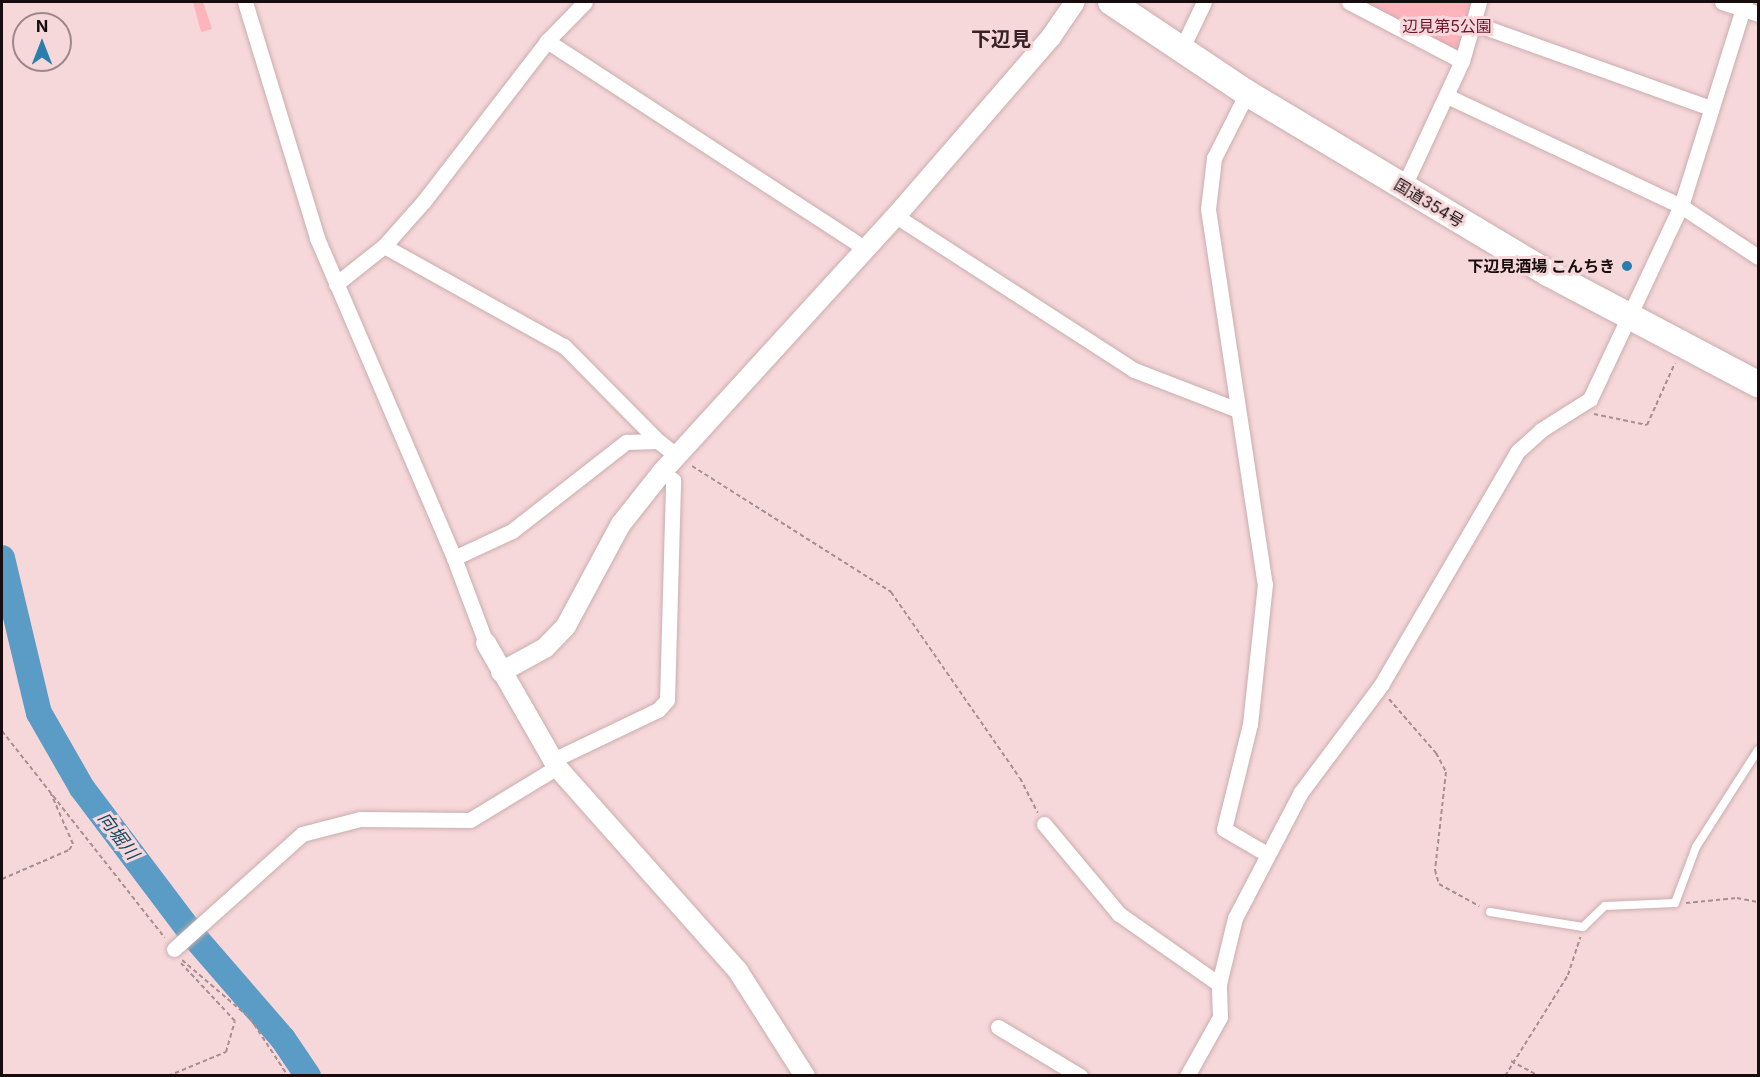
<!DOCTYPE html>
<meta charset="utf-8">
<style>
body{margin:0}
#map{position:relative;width:1760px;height:1077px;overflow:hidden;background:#f7d8da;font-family:Inter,"Noto Sans JP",sans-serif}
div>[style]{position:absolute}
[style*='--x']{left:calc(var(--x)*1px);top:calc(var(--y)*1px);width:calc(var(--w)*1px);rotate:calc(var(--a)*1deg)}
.green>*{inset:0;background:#ffb4bc}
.river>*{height:26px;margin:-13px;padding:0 13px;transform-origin:13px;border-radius:13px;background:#5a9cc5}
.path>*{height:2px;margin-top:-1px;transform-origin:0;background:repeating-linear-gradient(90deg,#a78f91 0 4.5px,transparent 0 7.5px)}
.roads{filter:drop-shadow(0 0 2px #caadaf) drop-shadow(0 0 2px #caadaf)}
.service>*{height:8px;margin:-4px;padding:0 4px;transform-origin:4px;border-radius:4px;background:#fff}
.minor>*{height:15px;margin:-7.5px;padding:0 7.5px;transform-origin:7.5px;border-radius:7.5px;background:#fff}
.tertiary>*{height:20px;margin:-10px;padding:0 10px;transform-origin:10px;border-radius:10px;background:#fff}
.trunk>*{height:26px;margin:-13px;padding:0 13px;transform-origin:13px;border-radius:13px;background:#fff}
.dots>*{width:16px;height:16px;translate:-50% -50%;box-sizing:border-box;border:3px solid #f7d8da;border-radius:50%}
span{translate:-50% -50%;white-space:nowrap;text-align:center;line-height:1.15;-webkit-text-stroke:6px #f7d8da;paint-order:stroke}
.park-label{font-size:16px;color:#6b1329}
.street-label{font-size:16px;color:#170d0e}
.poi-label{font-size:16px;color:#170d0e;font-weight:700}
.right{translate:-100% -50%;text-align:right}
.water-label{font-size:18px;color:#154866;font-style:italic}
.quarter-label{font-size:20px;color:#382225;font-weight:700}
.frame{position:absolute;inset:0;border:3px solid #170d0e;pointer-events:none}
.north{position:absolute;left:12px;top:12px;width:60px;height:60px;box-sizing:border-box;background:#f7d8da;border:2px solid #9d8788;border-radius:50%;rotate:0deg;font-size:16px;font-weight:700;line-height:24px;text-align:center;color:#170d0e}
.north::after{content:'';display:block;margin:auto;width:21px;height:27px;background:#297eae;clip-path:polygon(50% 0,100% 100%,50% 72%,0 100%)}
</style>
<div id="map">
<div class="green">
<div style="clip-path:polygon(193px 2px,203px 2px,212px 29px,201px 32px)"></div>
<div style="clip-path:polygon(1349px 2px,1479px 2px,1462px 61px)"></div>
</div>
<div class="river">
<div style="--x:2;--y:558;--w:159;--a:76.6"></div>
<div style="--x:39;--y:713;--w:86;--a:60.2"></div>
<div style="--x:82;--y:788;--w:183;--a:53"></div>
<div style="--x:192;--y:934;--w:139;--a:49.1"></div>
<div style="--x:283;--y:1039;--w:45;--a:56"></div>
</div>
<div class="path">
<div style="--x:1594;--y:414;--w:54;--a:11.7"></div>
<div style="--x:1647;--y:425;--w:68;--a:-65.7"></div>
<div style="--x:692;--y:466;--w:236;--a:32.3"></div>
<div style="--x:891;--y:592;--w:226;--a:55.3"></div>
<div style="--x:1020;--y:778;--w:39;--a:63"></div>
<div style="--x:1389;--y:699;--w:72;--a:49"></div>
<div style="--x:1436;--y:753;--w:21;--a:62"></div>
<div style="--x:1446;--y:772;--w:99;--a:96.4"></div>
<div style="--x:1435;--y:870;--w:15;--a:74"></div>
<div style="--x:1439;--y:884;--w:46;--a:28.8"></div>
<div style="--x:2;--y:731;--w:263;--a:51.8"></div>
<div style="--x:2;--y:879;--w:73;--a:-23.4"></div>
<div style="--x:69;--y:850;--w:7;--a:-56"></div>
<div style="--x:73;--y:844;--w:55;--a:-113.7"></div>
<div style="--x:1686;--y:903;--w:51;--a:-5.6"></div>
<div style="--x:1737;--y:898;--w:21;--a:11"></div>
<div style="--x:182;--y:960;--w:89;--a:40.5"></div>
<div style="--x:250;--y:1018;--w:69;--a:56.8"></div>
<div style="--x:1511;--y:1061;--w:32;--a:28"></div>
<div style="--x:168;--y:1076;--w:63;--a:-22.5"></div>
<div style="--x:226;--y:1052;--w:32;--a:-74"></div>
<div style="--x:235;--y:1021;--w:79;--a:-133"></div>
<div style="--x:1505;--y:1076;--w:119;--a:-58"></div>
<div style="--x:1568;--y:975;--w:40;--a:-72"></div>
</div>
<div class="roads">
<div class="service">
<div style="--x:1490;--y:912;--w:94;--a:9.2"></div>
<div style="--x:1583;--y:927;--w:30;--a:-44"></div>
<div style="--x:1605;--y:906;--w:70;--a:-2.5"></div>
<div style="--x:1675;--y:903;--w:60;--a:-69.4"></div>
<div style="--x:1696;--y:847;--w:115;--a:-57.4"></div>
</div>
<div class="minor">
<div style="--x:245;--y:2;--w:247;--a:73"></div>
<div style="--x:317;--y:238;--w:348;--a:66.8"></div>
<div style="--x:454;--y:558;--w:91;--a:69.4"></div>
<div style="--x:1349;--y:2;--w:127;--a:27.6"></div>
<div style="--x:1722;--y:2;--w:38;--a:18"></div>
<div style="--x:1473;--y:23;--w:253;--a:19.7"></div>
<div style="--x:547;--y:41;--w:381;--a:33.1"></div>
<div style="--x:1181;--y:50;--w:53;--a:-64.4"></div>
<div style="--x:1247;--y:93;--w:73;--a:116.9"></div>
<div style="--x:1214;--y:158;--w:51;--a:96.7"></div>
<div style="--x:1208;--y:209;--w:379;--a:81.4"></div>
<div style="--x:1265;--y:584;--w:141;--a:96.1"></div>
<div style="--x:1250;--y:724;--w:108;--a:103.9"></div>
<div style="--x:1224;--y:829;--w:50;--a:30.2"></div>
<div style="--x:1447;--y:96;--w:259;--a:25.2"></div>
<div style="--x:1681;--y:206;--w:92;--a:33.5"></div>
<div style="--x:1403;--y:188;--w:140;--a:-65.1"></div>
<div style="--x:1462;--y:61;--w:61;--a:-73.9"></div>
<div style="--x:896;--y:216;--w:283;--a:32.9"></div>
<div style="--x:1134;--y:370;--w:108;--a:21.1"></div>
<div style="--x:384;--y:246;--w:206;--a:29.1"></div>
<div style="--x:564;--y:346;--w:134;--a:45.3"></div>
<div style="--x:336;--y:284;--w:61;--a:-38.4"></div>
<div style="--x:384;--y:246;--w:60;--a:-48.4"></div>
<div style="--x:424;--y:201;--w:202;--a:-52.4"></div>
<div style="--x:547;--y:41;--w:54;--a:-45.7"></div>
<div style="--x:454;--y:558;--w:64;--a:-25"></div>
<div style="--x:512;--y:531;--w:145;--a:-38"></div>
<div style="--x:626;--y:442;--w:32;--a:-2"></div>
<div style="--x:658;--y:441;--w:24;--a:38"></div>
<div style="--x:553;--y:760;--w:116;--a:-25.5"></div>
<div style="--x:658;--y:710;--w:13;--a:-48"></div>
<div style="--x:667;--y:700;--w:220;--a:-88.4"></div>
<div style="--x:673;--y:480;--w:14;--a:-144"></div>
<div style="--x:1044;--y:824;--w:117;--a:50.2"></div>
<div style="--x:1119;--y:914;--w:122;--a:35"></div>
<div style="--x:174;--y:949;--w:172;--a:-41.9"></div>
<div style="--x:302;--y:834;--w:60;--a:-14.5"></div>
<div style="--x:360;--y:819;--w:110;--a:0.5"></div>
<div style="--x:470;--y:820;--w:102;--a:-31.3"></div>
<div style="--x:998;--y:1027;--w:96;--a:30.9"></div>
<div style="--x:1187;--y:1076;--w:68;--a:-60.8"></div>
<div style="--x:1220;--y:1017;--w:33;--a:-92"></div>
<div style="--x:1219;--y:984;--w:68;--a:-76.4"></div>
<div style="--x:1235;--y:918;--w:142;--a:-62.4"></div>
<div style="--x:1301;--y:792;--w:134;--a:-53.2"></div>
<div style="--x:1381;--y:685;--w:271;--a:-59.7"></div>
<div style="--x:1518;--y:451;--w:31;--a:-42"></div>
<div style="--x:1541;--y:430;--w:58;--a:-32.3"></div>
<div style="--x:1590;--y:399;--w:213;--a:-64.8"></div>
<div style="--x:1681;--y:206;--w:214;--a:-72.6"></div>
</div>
<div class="tertiary">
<div style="--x:486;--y:643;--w:143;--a:60.2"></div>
<div style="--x:557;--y:767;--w:273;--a:48.4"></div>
<div style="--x:738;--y:971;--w:125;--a:57.5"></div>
<div style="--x:501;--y:672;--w:50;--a:-28.6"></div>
<div style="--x:545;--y:648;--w:30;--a:-46"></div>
<div style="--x:566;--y:626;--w:116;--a:-61.7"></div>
<div style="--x:621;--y:524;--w:66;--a:-51.7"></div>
<div style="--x:662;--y:472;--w:347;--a:-47.6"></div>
<div style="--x:896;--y:216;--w:237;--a:-49.1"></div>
<div style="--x:1051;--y:37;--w:42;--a:-55.6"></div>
</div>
<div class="trunk">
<div style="--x:1111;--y:2;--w:164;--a:33.8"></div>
<div style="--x:1247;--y:93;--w:351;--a:30.9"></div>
<div style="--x:1548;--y:273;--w:238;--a:27.9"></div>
</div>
</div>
<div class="dots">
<div style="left:1627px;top:266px;background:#297eae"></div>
</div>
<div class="park-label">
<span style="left:1447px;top:26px">辺見第5公園</span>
</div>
<div class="street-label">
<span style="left:1429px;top:203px;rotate:31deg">国道354号</span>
</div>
<div class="poi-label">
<span class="right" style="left:1615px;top:266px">下辺見酒場 こんちき</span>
</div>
<div class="water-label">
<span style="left:118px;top:836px;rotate:53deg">向堀川</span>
</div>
<div class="quarter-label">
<span style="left:1001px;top:39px">下辺見</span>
</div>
<div class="frame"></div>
<div class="north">N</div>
</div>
